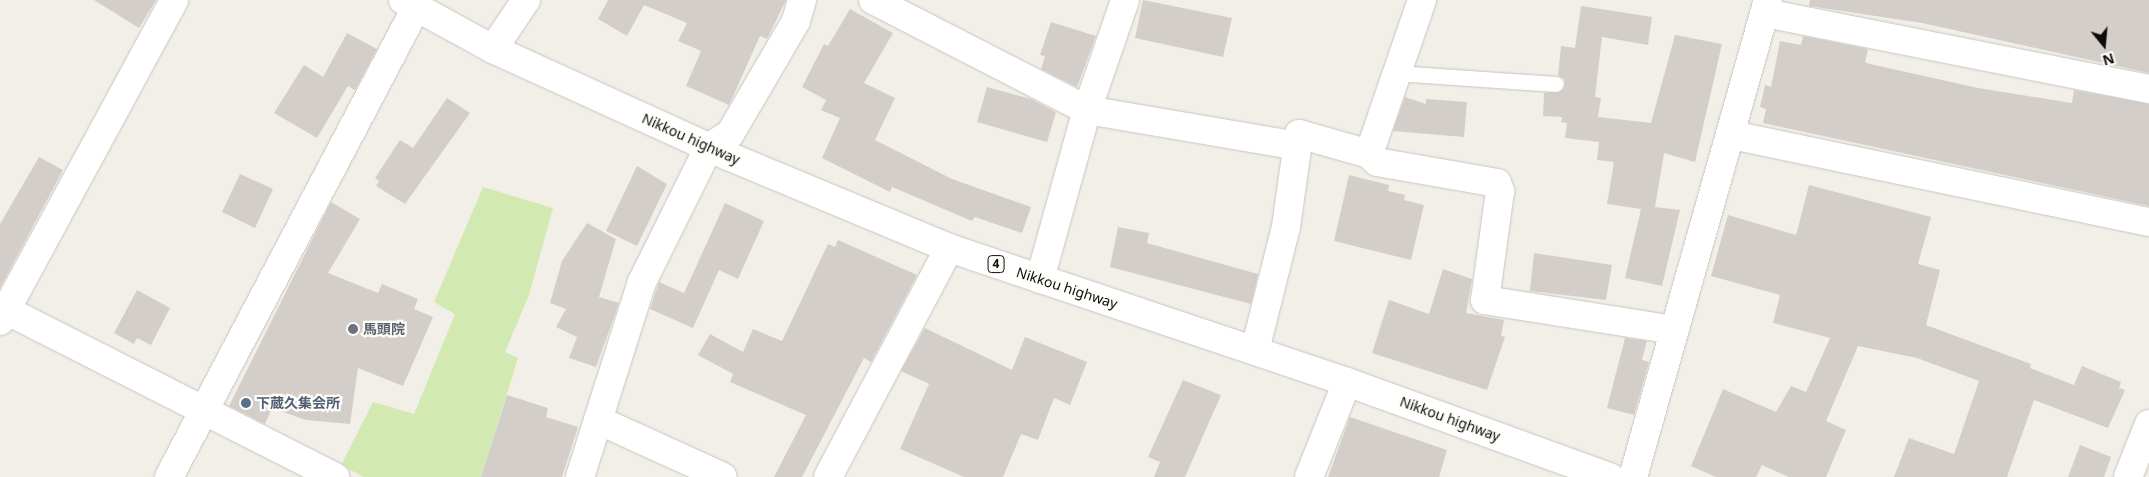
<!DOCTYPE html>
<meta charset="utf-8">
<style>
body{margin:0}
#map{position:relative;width:2149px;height:477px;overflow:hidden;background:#f2efe9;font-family:"Noto Sans","Noto Sans JP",sans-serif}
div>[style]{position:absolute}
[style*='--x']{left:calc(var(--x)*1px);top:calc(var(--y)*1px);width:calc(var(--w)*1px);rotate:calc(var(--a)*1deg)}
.green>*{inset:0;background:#d2eab1}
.building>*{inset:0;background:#d4ceca}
.roads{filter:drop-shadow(0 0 1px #c7c5bf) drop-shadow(0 0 1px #c7c5bf)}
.service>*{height:15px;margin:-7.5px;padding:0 7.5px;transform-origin:7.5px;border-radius:7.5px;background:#fff}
.minor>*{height:28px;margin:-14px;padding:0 14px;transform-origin:14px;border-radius:14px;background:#fff}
.trunk>*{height:28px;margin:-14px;padding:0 14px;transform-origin:14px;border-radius:14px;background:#fff}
.dots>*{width:14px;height:14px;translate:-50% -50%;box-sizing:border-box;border:2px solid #fffdf8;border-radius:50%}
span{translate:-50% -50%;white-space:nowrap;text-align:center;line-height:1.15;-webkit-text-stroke:4.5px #fffdf8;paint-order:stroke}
.shield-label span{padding:1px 4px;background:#fffdf8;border:1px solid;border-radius:4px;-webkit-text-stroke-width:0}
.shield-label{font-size:12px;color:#0e0d0b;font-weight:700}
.street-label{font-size:14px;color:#0e0d0b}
.worship-label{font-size:14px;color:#5b616d;font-weight:700}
.left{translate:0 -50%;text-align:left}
.service-label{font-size:14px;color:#4e5e75;font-weight:700}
.north{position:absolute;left:2079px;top:20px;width:50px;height:50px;-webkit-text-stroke:4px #fffdf8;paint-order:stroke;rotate:163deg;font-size:14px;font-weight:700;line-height:20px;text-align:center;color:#0e0d0b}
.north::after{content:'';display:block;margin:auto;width:18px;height:22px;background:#0e0d0b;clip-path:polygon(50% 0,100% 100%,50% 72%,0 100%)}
</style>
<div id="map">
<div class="green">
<div style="clip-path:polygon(483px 187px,553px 208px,529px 295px,505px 352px,518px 358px,481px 477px,364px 477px,341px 465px,373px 402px,414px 414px,455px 314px,434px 302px)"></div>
</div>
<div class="building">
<div style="clip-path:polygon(94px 0,156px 0,139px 28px)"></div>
<div style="clip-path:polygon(608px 0,786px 0,767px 39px,760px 36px,729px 105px,686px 86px,701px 51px,678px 41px,687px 23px,644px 5px,627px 36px,598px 19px)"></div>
<div style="clip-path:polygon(1143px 0,1232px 18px,1223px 57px,1135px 38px)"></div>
<div style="clip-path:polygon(1810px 0,2149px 0,2149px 73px,1922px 23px,1809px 6px)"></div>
<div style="clip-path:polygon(1581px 6px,1652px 17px,1648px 45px,1602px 37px,1595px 97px,1601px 98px,1598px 117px,1651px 123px,1675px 35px,1722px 44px,1695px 162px,1664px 153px,1655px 207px,1680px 210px,1662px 286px,1625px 278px,1641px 209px,1607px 204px,1614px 162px,1597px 160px,1599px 142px,1565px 138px,1567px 123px,1561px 122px,1562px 117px,1543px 116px,1544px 93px,1564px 89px,1565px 80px,1558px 75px,1561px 46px,1575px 48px)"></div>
<div style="clip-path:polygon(850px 9px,893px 33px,864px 83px,895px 98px,875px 140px,952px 179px,1031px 207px,1022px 233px,975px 217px,972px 221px,892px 187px,890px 192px,822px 158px,840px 118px,821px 110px,826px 100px,802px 87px,824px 44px,828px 46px)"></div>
<div style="clip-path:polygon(1051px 22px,1096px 36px,1077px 87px,1041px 69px,1045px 56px,1040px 55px)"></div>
<div style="clip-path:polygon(347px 33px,377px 49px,355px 90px,348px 86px,317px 138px,274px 113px,304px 65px,323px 77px)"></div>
<div style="clip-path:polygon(1803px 36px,1868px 49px,1865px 62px,1870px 64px,1978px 88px,2072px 103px,2074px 90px,2149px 104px,2149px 206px,1763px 123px,1766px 109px,1760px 107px,1765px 85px,1771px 87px,1780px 41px,1801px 45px)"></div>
<div style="clip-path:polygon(987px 87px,1031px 99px,1056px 112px,1047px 142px,977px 122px)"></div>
<div style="clip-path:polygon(1405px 97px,1426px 104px,1426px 99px,1467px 102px,1464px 137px,1393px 131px)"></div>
<div style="clip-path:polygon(447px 98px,470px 113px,405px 204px,376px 186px,379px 181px,375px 178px,400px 140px,413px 148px)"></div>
<div style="clip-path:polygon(39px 157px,63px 170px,0 288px,0 224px)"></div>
<div style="clip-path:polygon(637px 166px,667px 184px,637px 246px,606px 231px)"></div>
<div style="clip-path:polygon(240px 174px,273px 189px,255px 228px,222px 212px)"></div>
<div style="clip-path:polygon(1349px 175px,1389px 185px,1388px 191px,1405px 195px,1404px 200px,1424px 205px,1411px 260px,1334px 241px)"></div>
<div style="clip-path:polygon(1809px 185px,1931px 217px,1918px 264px,1940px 270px,1926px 325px,2031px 364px,2030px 368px,2074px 385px,2082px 366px,2121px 382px,2119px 388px,2125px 390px,2108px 428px,2034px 400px,2007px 477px,1894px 477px,1909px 438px,1954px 454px,1979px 381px,1917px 358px,1858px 346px,1826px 421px,1846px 430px,1826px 477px,1789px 477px,1762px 465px,1756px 477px,1716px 477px,1691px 466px,1723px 389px,1776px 412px,1791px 386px,1806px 392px,1830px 338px,1773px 323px,1780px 295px,1711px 276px,1728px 215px,1796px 235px)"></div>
<div style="clip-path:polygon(331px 202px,360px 219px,328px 273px,378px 293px,382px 284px,418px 299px,414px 309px,433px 317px,403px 386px,358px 368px,350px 424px,306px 420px,272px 408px,265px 424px,229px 406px)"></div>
<div style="clip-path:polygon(725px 203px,764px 221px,738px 279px,719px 270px,693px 328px,650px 309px,659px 282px,684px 293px)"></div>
<div style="clip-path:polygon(587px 223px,616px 239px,599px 297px,619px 303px,596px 367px,569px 358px,577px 337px,556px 327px,566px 309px,550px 303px,562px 261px)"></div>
<div style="clip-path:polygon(1118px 227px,1149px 233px,1147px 243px,1258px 274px,1251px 304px,1110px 267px)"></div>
<div style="clip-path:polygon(838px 240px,917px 275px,871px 362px,864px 358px,802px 477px,774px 477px,806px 415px,730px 382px,733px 374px,698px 355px,710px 334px,743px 352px,753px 329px,782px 341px,828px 244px,835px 247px)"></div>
<div style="clip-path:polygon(1534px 253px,1612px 265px,1606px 300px,1530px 291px)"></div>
<div style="clip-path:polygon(1443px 269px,1472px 279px,1466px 313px,1504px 320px,1501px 336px,1505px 337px,1487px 390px,1372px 353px,1389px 300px,1429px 314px)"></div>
<div style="clip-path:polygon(137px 290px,170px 308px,151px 345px,137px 338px,134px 344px,114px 333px)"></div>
<div style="clip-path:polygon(925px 328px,1012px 370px,1025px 337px,1087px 362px,1070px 405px,1054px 398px,1038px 440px,1021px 434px,1003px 477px,964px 477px,900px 449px,929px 384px,901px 371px)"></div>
<div style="clip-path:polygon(1625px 338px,1647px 341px,1642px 360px,1649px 362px,1634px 415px,1607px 408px)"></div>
<div style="clip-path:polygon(1183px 380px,1221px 395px,1185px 477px,1154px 477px,1160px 462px,1148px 457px)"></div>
<div style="clip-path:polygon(507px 395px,548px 408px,546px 417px,578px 427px,562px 477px,481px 477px)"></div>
<div style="clip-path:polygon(1350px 417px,1447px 450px,1439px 477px,1328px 477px)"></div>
<div style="clip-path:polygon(2080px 445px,2111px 457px,2104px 477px,2068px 477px)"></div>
</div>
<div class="roads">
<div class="service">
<div style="--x:1396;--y:73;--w:160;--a:3.9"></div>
</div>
<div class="minor">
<div style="--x:873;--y:0;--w:241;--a:27.2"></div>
<div style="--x:1087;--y:110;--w:214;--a:9.7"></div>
<div style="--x:1765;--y:13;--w:391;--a:11.2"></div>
<div style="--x:493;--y:49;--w:59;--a:-56"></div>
<div style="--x:1732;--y:135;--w:426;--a:11.8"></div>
<div style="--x:1369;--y:154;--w:11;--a:45"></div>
<div style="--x:1377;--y:162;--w:122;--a:9.9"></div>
<div style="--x:1497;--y:183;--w:9;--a:69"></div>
<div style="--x:1500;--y:191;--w:110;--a:97.8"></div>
<div style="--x:1485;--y:300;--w:192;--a:9"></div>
<div style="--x:1040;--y:279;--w:175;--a:-74.5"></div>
<div style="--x:1087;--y:110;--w:116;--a:-70.9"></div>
<div style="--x:0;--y:307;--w:376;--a:26.9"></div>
<div style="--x:0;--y:321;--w:365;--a:-61.5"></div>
<div style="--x:1255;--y:350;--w:127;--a:-75.9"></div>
<div style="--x:1286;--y:227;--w:94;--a:-82"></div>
<div style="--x:1299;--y:134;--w:73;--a:15.9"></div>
<div style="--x:1369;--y:154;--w:163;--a:-71"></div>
<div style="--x:598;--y:420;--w:137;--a:24.5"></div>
<div style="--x:169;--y:477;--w:530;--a:-62.23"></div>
<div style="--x:580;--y:477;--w:205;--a:-72.4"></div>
<div style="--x:642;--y:282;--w:151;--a:-63.6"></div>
<div style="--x:709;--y:147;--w:25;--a:-32"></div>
<div style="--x:730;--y:134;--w:131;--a:-59.7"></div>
<div style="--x:796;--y:21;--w:22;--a:-74"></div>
<div style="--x:828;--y:477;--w:259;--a:-62.1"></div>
<div style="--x:1309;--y:477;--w:102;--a:-68.2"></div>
<div style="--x:1633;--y:477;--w:496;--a:-74.2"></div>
<div style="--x:2128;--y:477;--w:57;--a:-68.4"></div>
</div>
<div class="trunk">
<div style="--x:403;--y:0;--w:102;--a:28.6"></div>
<div style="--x:493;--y:49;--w:258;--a:24.5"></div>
<div style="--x:728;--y:156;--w:239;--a:22.6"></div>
<div style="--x:949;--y:248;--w:420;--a:18.6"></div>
<div style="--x:1347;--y:382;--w:280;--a:19.9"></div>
</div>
</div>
<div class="dots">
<div style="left:353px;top:329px;background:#6b7280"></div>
<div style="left:246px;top:403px;background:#5c6f8a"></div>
</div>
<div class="shield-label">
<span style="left:996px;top:264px">4</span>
</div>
<div class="street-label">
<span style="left:691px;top:139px;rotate:24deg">Nikkou highway</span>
<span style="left:1067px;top:288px;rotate:18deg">Nikkou highway</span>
<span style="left:1450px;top:419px;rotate:20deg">Nikkou highway</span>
</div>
<div class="worship-label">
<span class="left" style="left:363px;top:329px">馬頭院</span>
</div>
<div class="service-label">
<span class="left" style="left:256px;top:403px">下蔵久集会所</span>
</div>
<div class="north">N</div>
</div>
